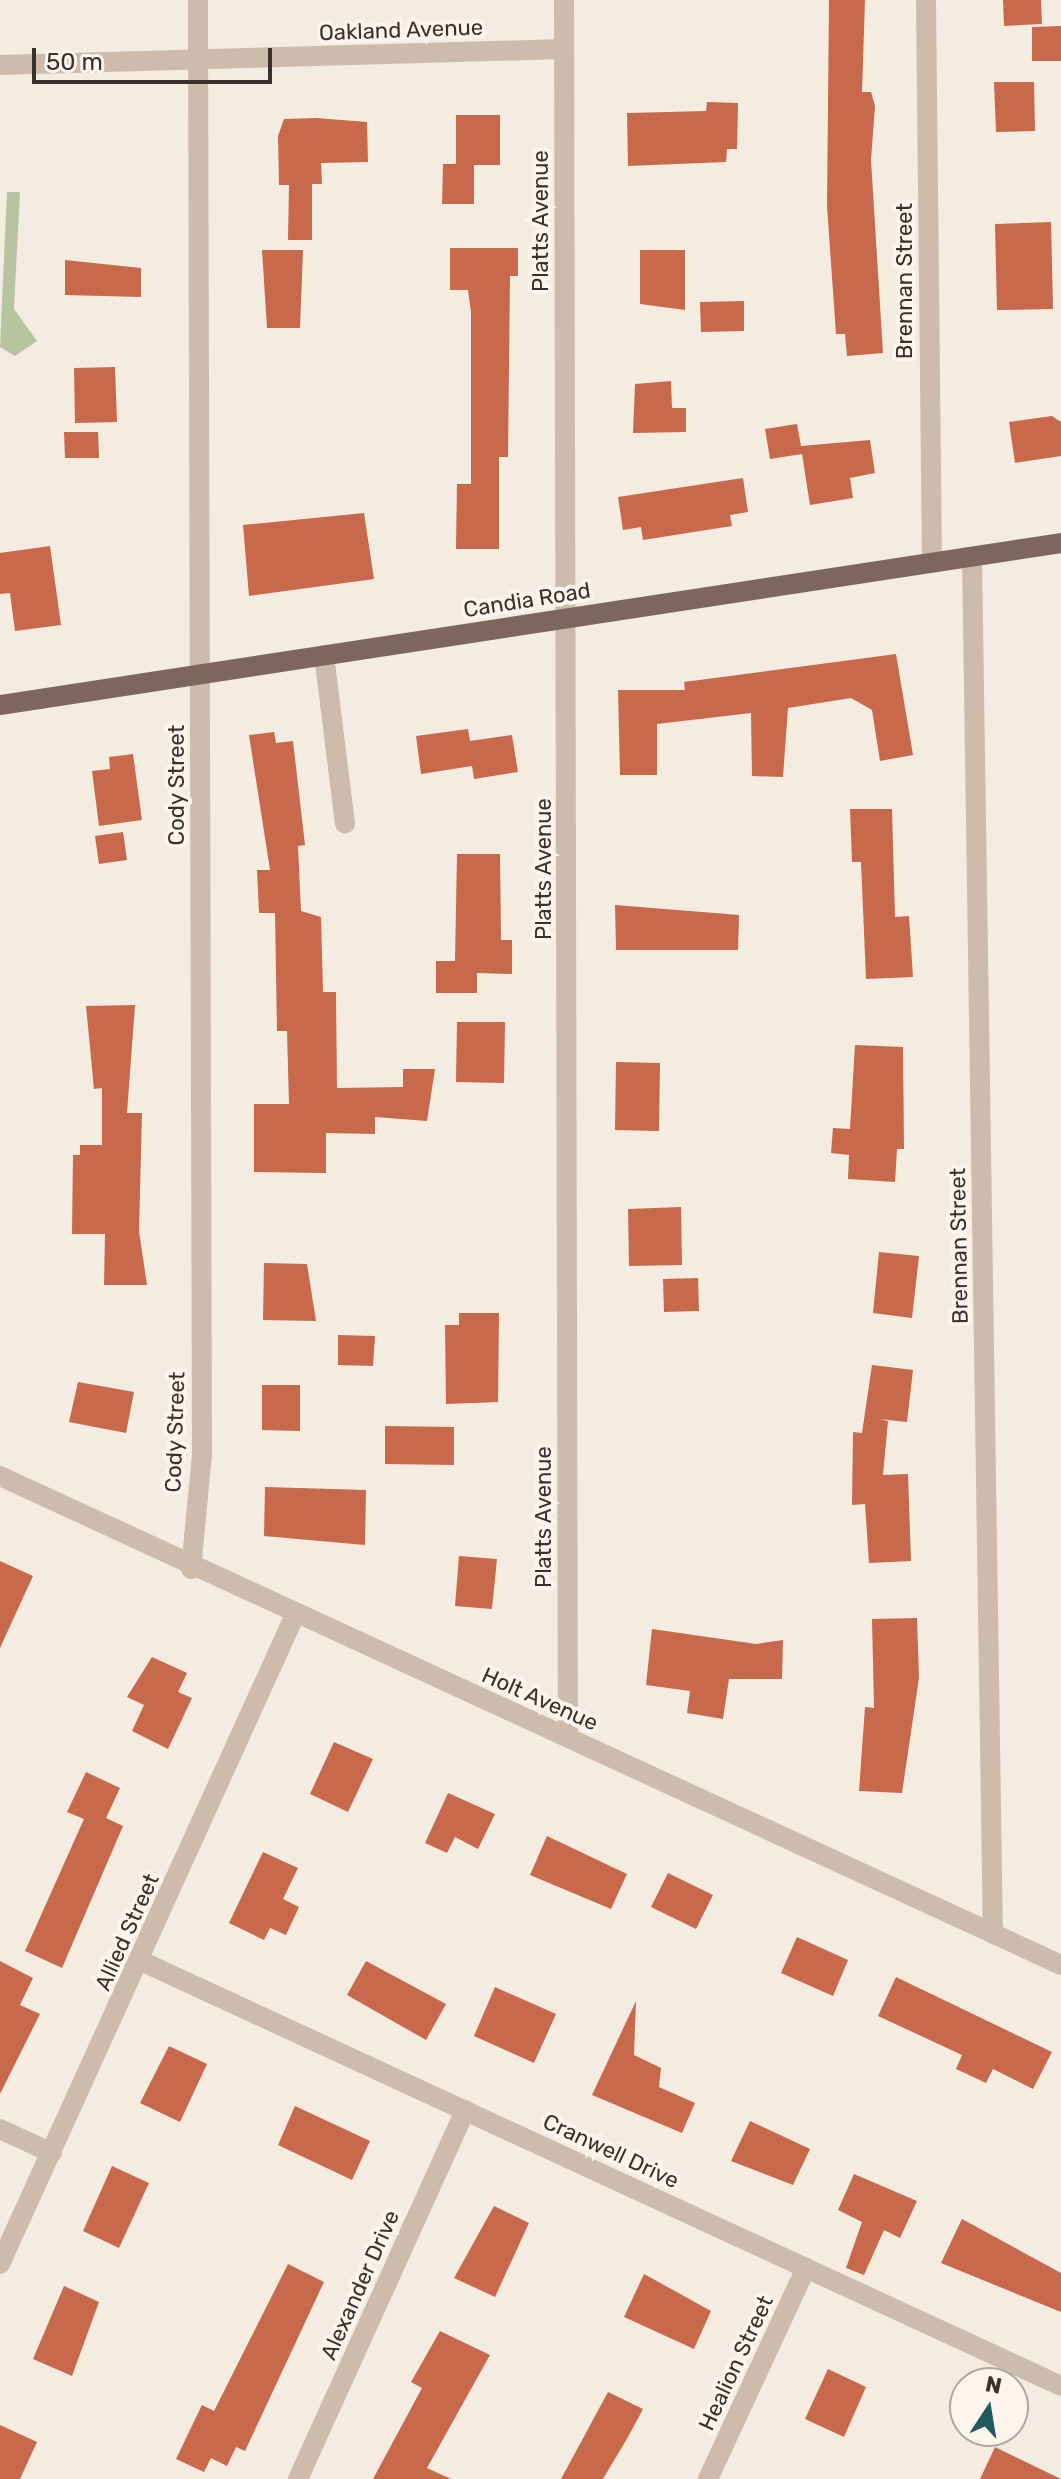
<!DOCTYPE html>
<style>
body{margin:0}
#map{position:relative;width:1061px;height:2479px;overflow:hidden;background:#f4ebe1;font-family:Rubik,sans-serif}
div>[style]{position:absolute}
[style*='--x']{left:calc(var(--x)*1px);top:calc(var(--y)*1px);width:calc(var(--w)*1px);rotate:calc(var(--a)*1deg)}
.green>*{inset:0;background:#b8c4a0}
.building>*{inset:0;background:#c8694b}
.minor>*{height:20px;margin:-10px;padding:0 10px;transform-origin:10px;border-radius:10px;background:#cdbbac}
.major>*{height:20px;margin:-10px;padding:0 10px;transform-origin:10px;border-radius:10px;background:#7d675c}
span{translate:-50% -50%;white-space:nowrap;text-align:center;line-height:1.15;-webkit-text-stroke:8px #fbf5ee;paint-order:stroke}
.street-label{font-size:22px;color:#3b302b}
.north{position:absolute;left:949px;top:2367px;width:80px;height:80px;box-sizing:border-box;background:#fbf5ee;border:2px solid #aea6a0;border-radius:50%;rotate:12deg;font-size:22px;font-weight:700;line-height:32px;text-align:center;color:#3b302b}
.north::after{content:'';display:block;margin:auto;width:28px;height:36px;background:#1f5a5e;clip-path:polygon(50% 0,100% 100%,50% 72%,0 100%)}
.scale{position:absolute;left:32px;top:48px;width:240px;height:36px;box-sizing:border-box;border:4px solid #3b302b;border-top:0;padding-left:10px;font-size:24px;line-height:28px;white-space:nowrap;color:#3b302b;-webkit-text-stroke:6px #fbf5ee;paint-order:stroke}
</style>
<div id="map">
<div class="green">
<div style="clip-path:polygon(7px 192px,20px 192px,14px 309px,37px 341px,15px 356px,0 347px)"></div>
</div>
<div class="building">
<div style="clip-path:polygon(829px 0,865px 0,862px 92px,871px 92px,875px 106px,871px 160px,883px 353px,847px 356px,845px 334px,836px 334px,827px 206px)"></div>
<div style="clip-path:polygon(1003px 0,1041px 0,1042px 24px,1004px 26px)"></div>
<div style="clip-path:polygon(1061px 26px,1061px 61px,1032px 61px,1032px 27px)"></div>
<div style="clip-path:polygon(994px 82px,1034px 82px,1035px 131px,996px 132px)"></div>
<div style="clip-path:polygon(707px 102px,738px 103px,737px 149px,727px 149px,726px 162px,628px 166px,627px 113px,706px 111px)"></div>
<div style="clip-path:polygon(456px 115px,500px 115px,500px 165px,474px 165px,474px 204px,442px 204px,443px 164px,456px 164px)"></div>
<div style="clip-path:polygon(316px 118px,367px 122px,368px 162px,321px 163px,322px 184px,312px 184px,312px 240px,288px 240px,289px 185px,279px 185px,278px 136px,284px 119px)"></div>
<div style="clip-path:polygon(1051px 222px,1053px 309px,997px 310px,995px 224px)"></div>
<div style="clip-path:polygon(450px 248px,518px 248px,518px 276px,510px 276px,508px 457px,499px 457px,499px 549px,456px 549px,457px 484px,471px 484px,471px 312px,468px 290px,450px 290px)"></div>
<div style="clip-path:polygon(262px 250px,303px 250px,300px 328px,267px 328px)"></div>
<div style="clip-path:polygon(640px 250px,685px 250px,685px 310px,640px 304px)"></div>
<div style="clip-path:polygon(65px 260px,141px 268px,141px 297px,65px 295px)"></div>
<div style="clip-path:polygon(744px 301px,744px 331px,701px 332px,700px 302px)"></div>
<div style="clip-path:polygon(115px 367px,117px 422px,75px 423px,74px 368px)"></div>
<div style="clip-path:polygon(671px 381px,672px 408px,686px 408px,686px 432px,633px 433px,635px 384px)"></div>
<div style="clip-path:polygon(1052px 416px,1061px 422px,1061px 456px,1015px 463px,1009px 422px)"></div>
<div style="clip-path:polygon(797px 424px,801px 446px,870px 440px,875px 473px,850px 478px,853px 498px,810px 505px,802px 454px,770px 459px,765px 429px)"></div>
<div style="clip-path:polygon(64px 432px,98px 432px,99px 458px,65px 458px)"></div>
<div style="clip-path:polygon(743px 478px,748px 512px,730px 515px,732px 526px,643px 540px,641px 527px,623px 530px,618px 497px)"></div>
<div style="clip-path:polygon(364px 513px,374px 579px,249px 596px,243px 525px)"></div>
<div style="clip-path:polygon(50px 546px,61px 625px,15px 631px,10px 593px,0 594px,0 553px)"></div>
<div style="clip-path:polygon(896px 654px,913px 755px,880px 761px,872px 710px,851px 698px,788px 708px,783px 777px,752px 776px,751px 713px,657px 724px,657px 775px,620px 775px,618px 690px,685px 690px,684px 682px)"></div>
<div style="clip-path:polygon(468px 729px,470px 741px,512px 735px,518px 772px,474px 779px,472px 766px,421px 774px,416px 736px)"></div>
<div style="clip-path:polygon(274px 732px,276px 743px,293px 741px,305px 845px,298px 846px,301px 911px,321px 917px,323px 992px,336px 992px,337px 1088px,403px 1087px,403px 1069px,435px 1069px,427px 1121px,375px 1117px,375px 1134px,326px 1133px,326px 1173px,254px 1172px,254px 1104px,289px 1104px,287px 1031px,277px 1031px,275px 913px,259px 913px,257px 870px,270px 870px,249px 735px)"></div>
<div style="clip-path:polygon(133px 754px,142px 820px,99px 826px,92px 771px,110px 769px,109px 757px)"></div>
<div style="clip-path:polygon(850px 809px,892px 809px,895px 917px,909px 916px,913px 977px,866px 979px,861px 862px,852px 862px)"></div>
<div style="clip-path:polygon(123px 832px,127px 860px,99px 864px,95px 836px)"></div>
<div style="clip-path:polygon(457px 854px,500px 854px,501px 940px,512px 940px,512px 974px,477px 973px,477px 993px,436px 993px,436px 961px,455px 961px)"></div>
<div style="clip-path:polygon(615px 905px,739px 915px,738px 950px,616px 950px)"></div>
<div style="clip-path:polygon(135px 1005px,127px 1113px,142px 1113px,139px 1231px,147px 1285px,104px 1285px,105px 1234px,72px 1234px,73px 1155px,80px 1155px,80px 1145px,102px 1145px,102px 1088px,94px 1089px,86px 1006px)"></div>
<div style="clip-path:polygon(457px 1022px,505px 1022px,504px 1083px,456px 1082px)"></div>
<div style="clip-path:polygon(855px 1045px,903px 1047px,904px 1149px,897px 1149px,895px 1182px,848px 1179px,849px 1155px,831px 1153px,833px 1128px,850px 1129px)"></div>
<div style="clip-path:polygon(616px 1062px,660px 1063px,659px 1131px,615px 1130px)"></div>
<div style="clip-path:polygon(681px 1207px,682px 1265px,629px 1266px,628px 1209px)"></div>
<div style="clip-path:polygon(879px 1252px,919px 1256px,912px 1318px,873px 1313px)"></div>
<div style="clip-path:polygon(264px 1263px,307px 1264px,316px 1321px,263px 1320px)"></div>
<div style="clip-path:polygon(698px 1278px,699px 1311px,664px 1312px,663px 1279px)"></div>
<div style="clip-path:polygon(459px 1313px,499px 1313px,498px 1402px,446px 1404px,445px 1325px,459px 1325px)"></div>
<div style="clip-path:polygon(338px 1335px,375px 1336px,373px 1366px,338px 1365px)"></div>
<div style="clip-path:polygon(872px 1365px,913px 1370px,907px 1422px,879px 1419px,888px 1421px,883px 1475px,908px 1474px,911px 1561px,869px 1563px,865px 1504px,852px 1505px,853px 1432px,862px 1433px)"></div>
<div style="clip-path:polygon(78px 1382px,134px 1392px,126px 1433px,69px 1422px)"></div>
<div style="clip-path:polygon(262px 1385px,300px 1385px,300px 1431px,262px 1430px)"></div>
<div style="clip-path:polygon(385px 1426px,454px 1427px,454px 1465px,385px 1464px)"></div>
<div style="clip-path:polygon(265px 1487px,366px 1490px,365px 1545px,264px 1536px)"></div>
<div style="clip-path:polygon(459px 1556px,497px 1559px,492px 1609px,455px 1606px)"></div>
<div style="clip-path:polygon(0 1561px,33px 1576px,0 1648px)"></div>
<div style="clip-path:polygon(917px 1618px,919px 1678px,902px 1793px,859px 1791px,865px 1707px,874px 1708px,872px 1619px)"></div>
<div style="clip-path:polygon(652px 1629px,756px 1644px,783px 1640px,782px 1679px,729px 1679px,723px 1719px,687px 1713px,690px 1691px,646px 1685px)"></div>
<div style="clip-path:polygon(152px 1657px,187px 1673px,178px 1692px,192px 1698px,168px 1749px,132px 1731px,144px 1705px,127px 1697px)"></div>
<div style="clip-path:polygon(334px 1742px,373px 1759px,348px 1812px,310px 1794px)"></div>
<div style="clip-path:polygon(86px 1772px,120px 1788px,106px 1818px,123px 1826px,62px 1968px,25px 1951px,84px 1819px,67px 1812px)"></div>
<div style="clip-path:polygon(448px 1793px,495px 1814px,478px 1849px,455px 1837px,447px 1853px,425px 1843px)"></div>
<div style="clip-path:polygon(547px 1836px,627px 1874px,611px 1909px,530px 1875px)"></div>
<div style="clip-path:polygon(263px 1852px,298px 1868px,283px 1899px,299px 1907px,286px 1935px,270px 1928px,264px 1940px,229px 1923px)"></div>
<div style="clip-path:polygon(668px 1873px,713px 1895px,696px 1929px,651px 1907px)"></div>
<div style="clip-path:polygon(797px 1937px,848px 1960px,833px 1996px,781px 1973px)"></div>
<div style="clip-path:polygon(0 1961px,33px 1978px,20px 2005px,40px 2014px,0 2094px)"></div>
<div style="clip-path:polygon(366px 1961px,446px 2004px,426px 2040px,347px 1995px)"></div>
<div style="clip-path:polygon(896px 1977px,1052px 2052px,1033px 2089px,993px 2069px,986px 2083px,956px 2069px,962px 2055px,878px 2016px)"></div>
<div style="clip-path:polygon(495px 1987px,556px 2014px,534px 2063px,474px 2036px)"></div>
<div style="clip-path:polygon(636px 2001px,634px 2055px,661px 2068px,659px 2087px,695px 2103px,682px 2133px,592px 2095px)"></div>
<div style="clip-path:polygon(169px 2046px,207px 2064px,180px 2122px,140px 2103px)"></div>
<div style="clip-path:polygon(295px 2106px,370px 2141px,352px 2180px,278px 2145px)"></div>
<div style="clip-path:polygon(750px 2121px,810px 2149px,793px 2185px,731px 2161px)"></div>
<div style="clip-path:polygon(112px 2166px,149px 2183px,119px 2248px,83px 2231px)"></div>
<div style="clip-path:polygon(854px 2174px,917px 2201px,900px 2238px,884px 2230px,864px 2275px,846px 2268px,862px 2222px,838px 2210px)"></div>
<div style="clip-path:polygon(494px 2206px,529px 2223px,495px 2297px,454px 2278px)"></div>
<div style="clip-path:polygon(962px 2219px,1061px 2273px,1061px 2312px,941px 2263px)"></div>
<div style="clip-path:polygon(288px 2264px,324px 2282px,245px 2451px,236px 2447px,227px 2466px,211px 2458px,204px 2472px,176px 2459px,202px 2405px,214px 2411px)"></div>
<div style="clip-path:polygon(644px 2274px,711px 2311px,694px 2349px,624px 2317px)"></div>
<div style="clip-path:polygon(64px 2286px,99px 2302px,72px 2376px,33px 2359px)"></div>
<div style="clip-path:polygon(440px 2331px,490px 2355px,427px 2468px,451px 2479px,373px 2479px,422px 2388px,411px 2382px)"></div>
<div style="clip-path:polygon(828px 2369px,866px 2387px,844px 2437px,805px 2419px)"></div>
<div style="clip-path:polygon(608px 2392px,643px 2409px,628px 2437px,603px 2479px,561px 2479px)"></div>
<div style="clip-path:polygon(0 2425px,37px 2442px,20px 2479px,0 2479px)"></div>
<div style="clip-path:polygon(995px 2447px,1061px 2479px,980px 2479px)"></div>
</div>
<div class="minor">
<div style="--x:564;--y:0;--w:1737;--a:89.87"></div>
<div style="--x:926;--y:0;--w:562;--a:89.39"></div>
<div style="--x:0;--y:65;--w:564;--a:-1.62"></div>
<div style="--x:972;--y:557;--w:1377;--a:89.13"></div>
<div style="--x:324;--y:655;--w:170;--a:82.9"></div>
<div style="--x:0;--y:1476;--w:1168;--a:24.74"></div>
<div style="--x:191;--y:1569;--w:115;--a:-84.5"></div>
<div style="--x:202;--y:1455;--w:1455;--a:-90.16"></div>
<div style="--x:141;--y:1961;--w:1013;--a:24.79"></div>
<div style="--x:0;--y:2129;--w:57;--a:24.8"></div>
<div style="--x:0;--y:2264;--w:711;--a:-65.56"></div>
<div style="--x:298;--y:2479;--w:405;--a:-65.6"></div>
<div style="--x:708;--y:2479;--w:233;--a:-65.1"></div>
</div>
<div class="major">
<div style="--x:0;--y:705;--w:1073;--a:-8.68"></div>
</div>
<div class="street-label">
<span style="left:401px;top:30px;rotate:-2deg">Oakland Avenue</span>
<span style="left:541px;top:221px;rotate:-90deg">Platts Avenue</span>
<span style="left:905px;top:281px;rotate:-90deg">Brennan Street</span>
<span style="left:527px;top:600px;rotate:-9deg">Candia Road</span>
<span style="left:177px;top:785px;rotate:-90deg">Cody Street</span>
<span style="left:544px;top:869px;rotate:-90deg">Platts Avenue</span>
<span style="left:959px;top:1246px;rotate:-91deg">Brennan Street</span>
<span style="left:175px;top:1432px;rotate:-88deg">Cody Street</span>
<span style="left:544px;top:1517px;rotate:-90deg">Platts Avenue</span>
<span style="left:540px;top:1699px;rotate:24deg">Holt Avenue</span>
<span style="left:127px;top:1932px;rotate:-66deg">Allied Street</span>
<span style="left:611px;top:2151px;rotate:25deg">Cranwell Drive</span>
<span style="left:360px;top:2285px;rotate:-66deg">Alexander Drive</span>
<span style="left:736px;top:2363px;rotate:-65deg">Healion Street</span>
</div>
<div class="north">N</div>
<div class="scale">50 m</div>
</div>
